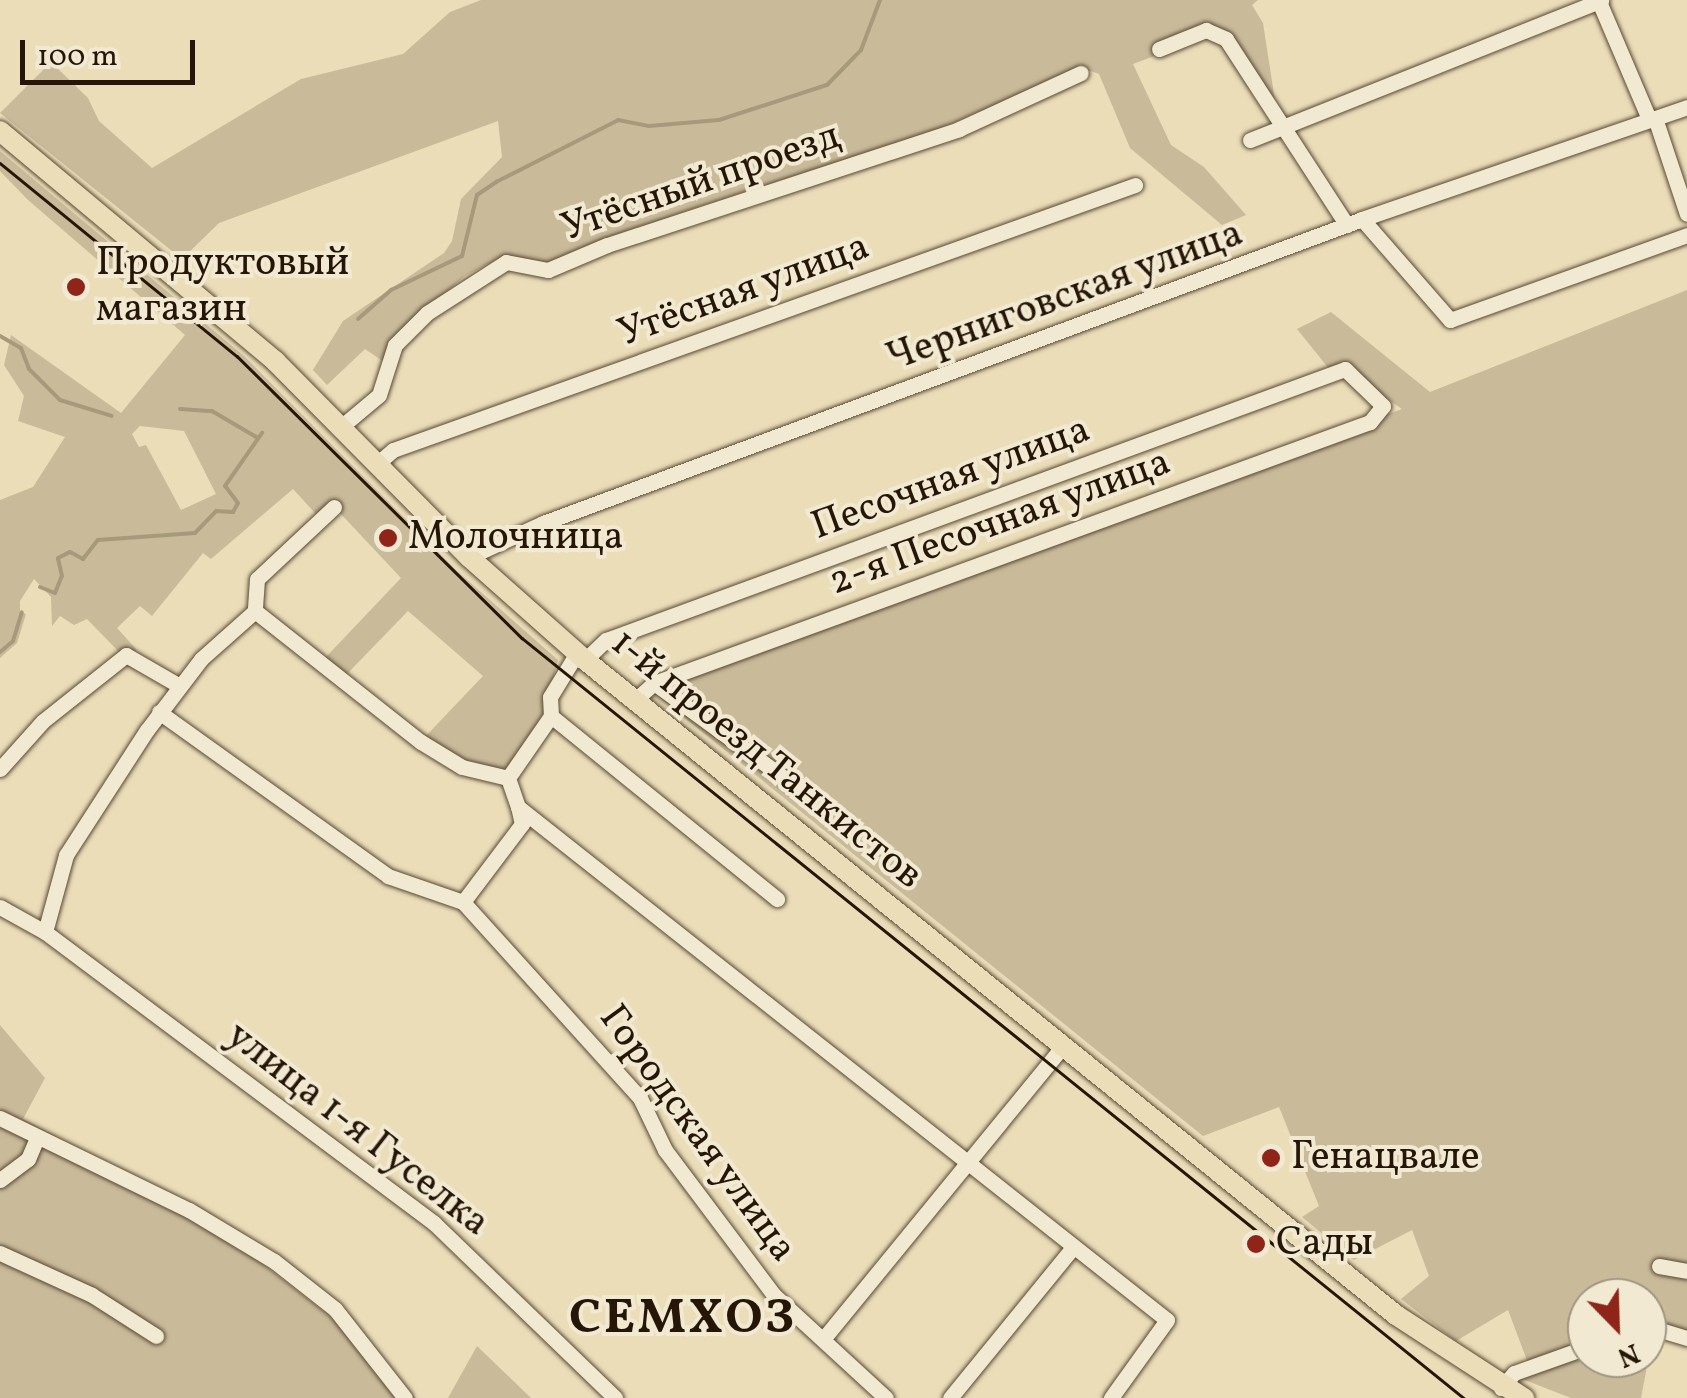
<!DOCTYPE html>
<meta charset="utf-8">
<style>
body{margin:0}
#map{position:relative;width:1687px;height:1398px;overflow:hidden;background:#eaddb8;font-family:Vollkorn,serif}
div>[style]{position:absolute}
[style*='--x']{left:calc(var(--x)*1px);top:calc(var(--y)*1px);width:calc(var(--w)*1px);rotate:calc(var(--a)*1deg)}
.green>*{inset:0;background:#c9bb9a}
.stream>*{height:4px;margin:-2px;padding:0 2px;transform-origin:2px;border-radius:2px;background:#a7997c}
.roads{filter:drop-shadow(0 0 2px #574833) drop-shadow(0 0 2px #574833)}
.minor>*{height:15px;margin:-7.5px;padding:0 7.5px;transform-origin:7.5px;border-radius:7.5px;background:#f1e9d1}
.major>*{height:20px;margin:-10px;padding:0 10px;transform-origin:10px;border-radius:10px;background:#eaddb8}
.tram>*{height:2.5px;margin:-1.25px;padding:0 1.25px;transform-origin:1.25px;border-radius:1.25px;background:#261607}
.dots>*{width:28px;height:28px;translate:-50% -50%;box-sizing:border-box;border:5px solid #f1e9d1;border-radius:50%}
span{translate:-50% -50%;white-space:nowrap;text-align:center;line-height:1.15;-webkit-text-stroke:8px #f1e9d1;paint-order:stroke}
.street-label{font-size:40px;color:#261607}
.poi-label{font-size:40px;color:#261607}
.left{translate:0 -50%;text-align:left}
.district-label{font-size:50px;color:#261607;font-weight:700;letter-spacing:2.5px}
.north{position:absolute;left:1567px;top:1278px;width:100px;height:100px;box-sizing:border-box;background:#f1e9d1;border:2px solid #a09580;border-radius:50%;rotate:157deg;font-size:28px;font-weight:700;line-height:40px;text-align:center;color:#261607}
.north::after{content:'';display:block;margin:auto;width:35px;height:45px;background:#8f2418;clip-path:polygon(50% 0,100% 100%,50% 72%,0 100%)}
.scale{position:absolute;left:20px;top:40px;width:175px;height:45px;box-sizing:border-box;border:5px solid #261607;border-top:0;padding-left:12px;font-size:30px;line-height:35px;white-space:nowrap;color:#261607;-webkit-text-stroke:8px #f1e9d1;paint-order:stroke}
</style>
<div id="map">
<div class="green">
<div style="clip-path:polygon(481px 0,1258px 0,1252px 5px,1263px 23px,1278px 120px,1236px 45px,1208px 36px,1133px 64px,1171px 145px,1204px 167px,1246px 215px,1222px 225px,1130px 148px,1099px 74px,1082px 68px,934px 131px,685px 211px,547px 265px,503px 256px,465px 276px,425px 310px,384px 362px,365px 349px,327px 385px,313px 370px,343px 321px,444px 253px,452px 241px,461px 199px,502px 157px,498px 121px,219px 223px,182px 259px,0 113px,51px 62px,88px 98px,99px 121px,152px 168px,301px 79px,403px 54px,450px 12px)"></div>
<div style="clip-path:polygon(evenodd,0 151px,244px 356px,456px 570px,558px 660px,540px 725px,507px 772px,464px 764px,423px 739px,483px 676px,408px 611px,346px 675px,325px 658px,401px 578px,339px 512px,316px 514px,293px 489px,211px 559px,203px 553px,152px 616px,140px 606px,117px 628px,137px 650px,121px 654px,87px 619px,74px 625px,60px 616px,52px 626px,51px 597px,34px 579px,20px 601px,20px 612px,26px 614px,17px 643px,0 658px,0 500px,33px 487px,65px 437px,18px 421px,24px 396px,4px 365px,11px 335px,121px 413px,185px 335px,28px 200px,0 171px,0 151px,140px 426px,184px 431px,216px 494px,181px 510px,146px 445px,139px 447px,132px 434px,140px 426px)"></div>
<div style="clip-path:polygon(evenodd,1687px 290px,1687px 1342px,1652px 1340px,1641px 1398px,1571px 1398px,1507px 1373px,1528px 1363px,1508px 1310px,1456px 1341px,1401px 1299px,1429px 1276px,1412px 1230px,1354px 1260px,1302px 1217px,1319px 1206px,1279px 1107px,1203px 1136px,654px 693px,654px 686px,1402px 409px,1373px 389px,1352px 364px,1330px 370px,1297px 329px,1331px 312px,1430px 392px,1687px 290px,1587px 1298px,1647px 1298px,1647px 1358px,1587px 1358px,1587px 1298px)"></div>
<div style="clip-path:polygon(0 1025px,45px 1078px,23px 1119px,188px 1206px,354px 1335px,416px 1398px,0 1398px)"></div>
<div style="clip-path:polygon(477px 1346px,531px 1398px,448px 1398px)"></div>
</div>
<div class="stream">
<div style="--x:358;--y:319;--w:44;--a:-41.3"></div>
<div style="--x:391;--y:290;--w:79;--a:-25.6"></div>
<div style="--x:462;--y:256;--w:63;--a:-76.2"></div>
<div style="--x:477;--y:195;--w:25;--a:-34"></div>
<div style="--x:498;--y:181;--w:135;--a:-26.9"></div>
<div style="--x:618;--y:120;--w:32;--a:11"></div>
<div style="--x:649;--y:126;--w:70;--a:-4.9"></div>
<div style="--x:719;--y:120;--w:114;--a:-18"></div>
<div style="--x:827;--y:85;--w:49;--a:-45.8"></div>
<div style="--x:861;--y:50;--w:53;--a:-69.2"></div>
<div style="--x:0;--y:336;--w:24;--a:30"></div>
<div style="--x:21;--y:348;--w:22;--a:69"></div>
<div style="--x:29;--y:369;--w:44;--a:45"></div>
<div style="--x:60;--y:400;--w:54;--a:17.1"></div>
<div style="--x:180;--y:409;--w:32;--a:4"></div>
<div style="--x:212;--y:411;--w:53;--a:30.4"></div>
<div style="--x:40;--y:587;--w:16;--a:22"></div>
<div style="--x:55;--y:593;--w:18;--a:-68"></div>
<div style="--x:62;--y:576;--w:18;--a:-103"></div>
<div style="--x:58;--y:558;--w:13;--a:-27"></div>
<div style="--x:70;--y:552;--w:15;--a:28"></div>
<div style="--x:83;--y:559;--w:24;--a:-52"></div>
<div style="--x:98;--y:540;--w:97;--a:-4.1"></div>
<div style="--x:195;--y:533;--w:30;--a:-46"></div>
<div style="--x:216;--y:511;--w:17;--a:3"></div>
<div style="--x:233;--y:512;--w:10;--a:-61"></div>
<div style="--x:238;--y:503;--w:21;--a:-127"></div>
<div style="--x:225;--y:486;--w:65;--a:-55.1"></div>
<div style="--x:0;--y:652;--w:17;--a:-40"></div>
<div style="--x:13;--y:641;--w:30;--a:-73"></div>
</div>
<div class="roads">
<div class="minor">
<div style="--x:1600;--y:4;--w:125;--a:66.9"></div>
<div style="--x:1159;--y:49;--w:51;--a:-22"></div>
<div style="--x:1206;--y:30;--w:22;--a:24"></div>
<div style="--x:1226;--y:39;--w:222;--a:57"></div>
<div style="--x:1655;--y:118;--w:101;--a:71.6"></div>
<div style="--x:1250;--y:140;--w:378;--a:-21.7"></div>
<div style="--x:1362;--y:219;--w:134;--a:48.9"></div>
<div style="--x:1450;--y:320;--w:252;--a:-19.7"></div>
<div style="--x:342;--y:426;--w:48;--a:-40"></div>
<div style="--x:379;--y:395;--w:52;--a:-72.3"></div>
<div style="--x:395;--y:345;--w:45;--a:-45"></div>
<div style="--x:427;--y:313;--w:94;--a:-32.8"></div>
<div style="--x:506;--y:262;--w:43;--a:10.8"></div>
<div style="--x:548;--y:270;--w:64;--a:-23"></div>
<div style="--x:607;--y:245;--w:371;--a:-18.2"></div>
<div style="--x:959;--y:129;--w:134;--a:-24.7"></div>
<div style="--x:378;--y:463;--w:20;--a:-41"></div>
<div style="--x:393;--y:450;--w:788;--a:-19.65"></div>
<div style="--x:334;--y:507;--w:105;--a:136.9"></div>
<div style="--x:257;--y:579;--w:32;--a:94"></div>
<div style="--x:255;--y:611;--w:211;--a:38.3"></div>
<div style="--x:421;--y:742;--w:48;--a:31.4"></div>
<div style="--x:462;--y:767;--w:47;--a:13.4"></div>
<div style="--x:469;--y:557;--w:81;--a:-24.7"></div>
<div style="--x:543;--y:523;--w:874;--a:-20.36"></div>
<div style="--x:1362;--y:219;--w:344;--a:-19"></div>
<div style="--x:585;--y:660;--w:29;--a:-44"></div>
<div style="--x:606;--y:640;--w:787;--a:-20.14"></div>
<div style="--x:1345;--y:369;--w:53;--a:44.2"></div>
<div style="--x:1383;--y:406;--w:21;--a:129"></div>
<div style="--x:1370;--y:422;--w:762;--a:159.97"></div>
<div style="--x:654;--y:683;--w:25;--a:138"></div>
<div style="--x:654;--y:683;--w:183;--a:36.1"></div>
<div style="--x:159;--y:712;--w:282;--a:35.6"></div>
<div style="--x:388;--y:876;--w:79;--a:19.1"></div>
<div style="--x:463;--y:902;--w:264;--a:47.9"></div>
<div style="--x:640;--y:1098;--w:58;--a:64.3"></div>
<div style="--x:665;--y:1150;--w:181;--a:53.1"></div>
<div style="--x:774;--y:1295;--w:152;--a:42.6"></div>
<div style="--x:551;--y:716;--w:291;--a:39"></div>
<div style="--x:0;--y:769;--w:64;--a:-48.1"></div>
<div style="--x:43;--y:721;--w:106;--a:-38.5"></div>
<div style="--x:126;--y:655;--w:62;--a:29.9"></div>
<div style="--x:508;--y:778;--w:31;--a:71"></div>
<div style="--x:518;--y:807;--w:827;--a:38.32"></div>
<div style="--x:1167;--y:1320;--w:96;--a:125.7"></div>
<div style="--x:508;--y:778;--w:75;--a:-55.3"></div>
<div style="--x:551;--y:716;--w:19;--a:-93"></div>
<div style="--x:550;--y:697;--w:52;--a:-58.5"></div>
<div style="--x:463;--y:902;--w:98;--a:-52.9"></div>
<div style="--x:522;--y:824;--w:17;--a:-103"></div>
<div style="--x:0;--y:907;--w:51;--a:29.1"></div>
<div style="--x:45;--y:932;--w:486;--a:36.8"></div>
<div style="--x:434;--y:1223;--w:252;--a:44"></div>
<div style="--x:45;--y:932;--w:80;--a:-74.7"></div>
<div style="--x:66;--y:855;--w:149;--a:-57.1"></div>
<div style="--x:147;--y:730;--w:89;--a:-52.7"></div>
<div style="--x:201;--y:659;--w:72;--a:-41.6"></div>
<div style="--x:0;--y:1118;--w:210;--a:26"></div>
<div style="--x:189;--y:1210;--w:99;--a:31"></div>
<div style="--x:274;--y:1261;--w:78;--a:38.2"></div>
<div style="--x:335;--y:1309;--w:113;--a:51.8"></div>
<div style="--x:0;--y:1180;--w:35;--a:-37"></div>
<div style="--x:28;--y:1159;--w:23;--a:-67"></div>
<div style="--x:0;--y:1253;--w:101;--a:24.5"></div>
<div style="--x:92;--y:1295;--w:76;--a:32.6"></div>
<div style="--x:1659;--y:1266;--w:28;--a:10"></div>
<div style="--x:1647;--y:1326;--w:42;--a:16.7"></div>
<div style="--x:824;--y:1338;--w:379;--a:-50.7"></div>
<div style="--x:1501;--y:1388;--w:20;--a:-49"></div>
<div style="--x:1514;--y:1373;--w:77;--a:-19.6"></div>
<div style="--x:950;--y:1398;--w:195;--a:-50.8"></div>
</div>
<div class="major">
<div style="--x:0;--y:131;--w:359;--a:39.9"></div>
<div style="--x:275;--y:361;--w:276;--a:45.3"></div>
<div style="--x:469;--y:557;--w:155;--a:41.6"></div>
<div style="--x:585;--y:660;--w:1042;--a:38.93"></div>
<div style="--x:1396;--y:1315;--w:153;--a:33"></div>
</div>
</div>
<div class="tram">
<div style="--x:0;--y:163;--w:306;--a:39.2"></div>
<div style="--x:237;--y:356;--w:401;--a:44.7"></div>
<div style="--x:522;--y:638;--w:1210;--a:38.9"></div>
</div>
<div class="dots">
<div style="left:76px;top:287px;background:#8f2418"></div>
<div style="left:388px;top:538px;background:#8f2418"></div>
<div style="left:1271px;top:1158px;background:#8f2418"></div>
<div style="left:1256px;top:1244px;background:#8f2418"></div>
</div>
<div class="street-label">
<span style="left:701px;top:183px;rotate:-19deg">Утёсный проезд</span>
<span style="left:744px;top:291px;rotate:-20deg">Утёсная улица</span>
<span style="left:1065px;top:297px;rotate:-20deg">Черниговская улица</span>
<span style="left:951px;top:479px;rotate:-20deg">Песочная улица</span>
<span style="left:1000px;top:523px;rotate:-20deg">2-я Песочная улица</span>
<span style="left:766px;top:760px;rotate:39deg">1-й проезд Танкистов</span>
<span style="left:357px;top:1130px;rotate:38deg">улица 1-я Гуселка</span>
<span style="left:697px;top:1134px;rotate:54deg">Городская улица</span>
</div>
<div class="poi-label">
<span class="left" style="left:96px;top:287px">Продуктовый<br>магазин</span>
<span class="left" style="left:408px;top:538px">Молочница</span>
<span class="left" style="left:1291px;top:1158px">Генацвале</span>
<span class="left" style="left:1276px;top:1244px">Сады</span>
</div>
<div class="district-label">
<span style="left:683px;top:1320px">СЕМХОЗ</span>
</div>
<div class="north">N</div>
<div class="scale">100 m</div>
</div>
